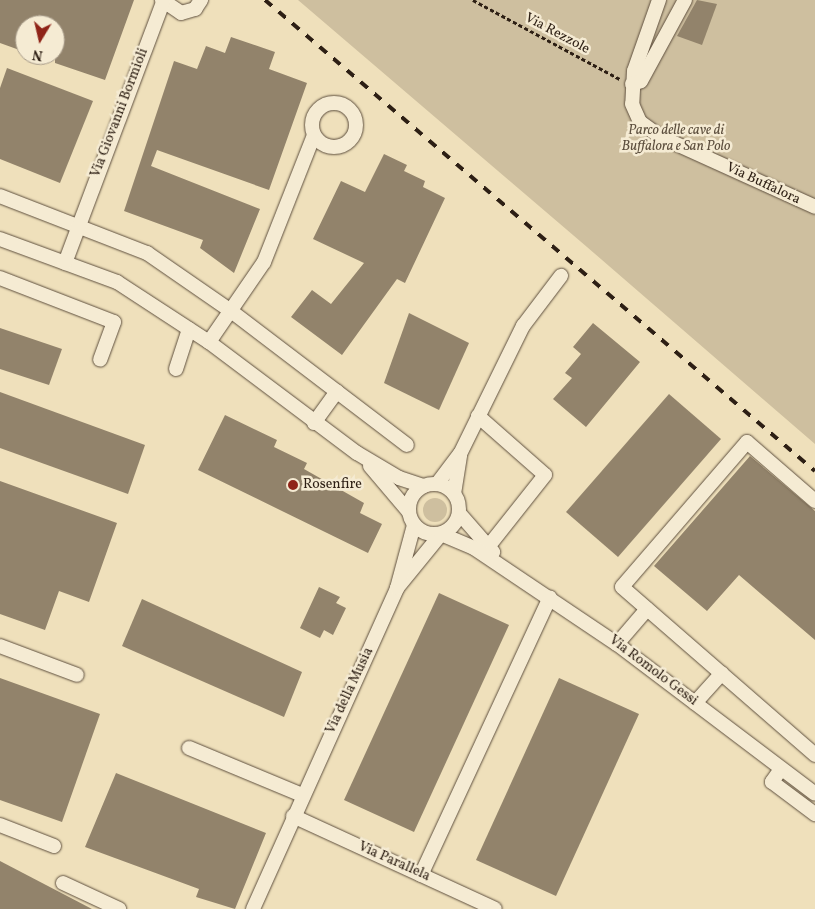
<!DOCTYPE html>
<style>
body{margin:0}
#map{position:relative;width:815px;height:909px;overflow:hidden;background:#efe0bb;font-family:Vollkorn,serif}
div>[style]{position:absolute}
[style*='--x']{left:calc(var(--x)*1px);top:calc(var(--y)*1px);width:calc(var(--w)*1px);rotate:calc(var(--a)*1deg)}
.green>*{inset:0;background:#cebf9f}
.round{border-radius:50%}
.building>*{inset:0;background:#92836b}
.path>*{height:2.5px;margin-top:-1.25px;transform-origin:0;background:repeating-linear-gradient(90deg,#2d1f14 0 4px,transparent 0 6.5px)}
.roads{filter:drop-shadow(0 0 1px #5e4f3e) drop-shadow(0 0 1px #5e4f3e)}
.minor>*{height:14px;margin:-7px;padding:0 7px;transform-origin:7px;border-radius:7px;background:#f5ebd3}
.minor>.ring{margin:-7px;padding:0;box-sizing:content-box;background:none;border:14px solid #f5ebd3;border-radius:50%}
.rail>*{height:4px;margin-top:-2px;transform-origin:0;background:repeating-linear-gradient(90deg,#2d1f14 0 9px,transparent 0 18px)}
.dots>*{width:14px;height:14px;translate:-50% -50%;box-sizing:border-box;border:2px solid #f5ebd3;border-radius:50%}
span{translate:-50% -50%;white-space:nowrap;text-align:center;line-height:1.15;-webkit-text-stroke:5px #f5ebd3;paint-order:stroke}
.street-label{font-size:14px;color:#2d1f14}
.park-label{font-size:14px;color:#5d4f3e;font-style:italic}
.poi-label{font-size:14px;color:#2d1f14}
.left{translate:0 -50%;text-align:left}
.north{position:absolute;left:15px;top:15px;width:50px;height:50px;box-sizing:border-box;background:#f5ebd3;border:1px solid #a59987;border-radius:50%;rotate:189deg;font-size:14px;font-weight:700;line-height:20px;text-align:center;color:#2d1f14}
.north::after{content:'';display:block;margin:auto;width:18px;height:22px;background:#8f2418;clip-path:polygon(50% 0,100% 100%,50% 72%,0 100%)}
</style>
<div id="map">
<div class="green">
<div style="clip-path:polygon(298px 0,815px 0,815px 444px,587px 247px)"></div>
<div class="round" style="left:423px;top:498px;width:24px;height:24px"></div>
</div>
<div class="building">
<div style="clip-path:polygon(0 0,134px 0,105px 80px,55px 63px,55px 25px,25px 25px,25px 52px,0 43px)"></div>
<div style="clip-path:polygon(697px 0,717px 4px,702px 45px,677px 36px)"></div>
<div style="clip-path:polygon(231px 37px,275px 52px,269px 69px,307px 83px,269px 190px,157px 150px,151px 166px,260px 209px,234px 273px,200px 248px,203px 240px,124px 211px,174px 61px,197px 69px,206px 46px,225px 53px)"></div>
<div style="clip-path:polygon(7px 68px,93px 101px,60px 183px,0 159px,0 88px)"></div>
<div style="clip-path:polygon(384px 154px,407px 165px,404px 171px,425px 181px,423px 187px,445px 198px,405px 283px,397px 279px,342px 355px,291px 317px,312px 290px,331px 304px,364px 263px,313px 239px,341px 181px,365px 192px)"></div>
<div style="clip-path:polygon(409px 313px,469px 343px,439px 410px,384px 383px)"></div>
<div style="clip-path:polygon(593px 323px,640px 362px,586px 427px,553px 399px,572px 378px,565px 373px,581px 354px,573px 347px)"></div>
<div style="clip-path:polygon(0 328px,62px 349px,49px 385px,0 369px)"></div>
<div style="clip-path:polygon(0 392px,145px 445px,128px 494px,0 448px)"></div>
<div style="clip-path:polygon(669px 394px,721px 439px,618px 557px,566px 512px)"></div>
<div style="clip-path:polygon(225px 415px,277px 440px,274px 447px,307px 463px,304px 469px,364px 503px,360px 513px,382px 524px,368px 553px,198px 470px)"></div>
<div style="clip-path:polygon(750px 456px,815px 511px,815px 640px,739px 575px,707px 611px,654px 566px)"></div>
<div style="clip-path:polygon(0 481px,117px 523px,89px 602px,59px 591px,45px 630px,0 614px)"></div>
<div style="clip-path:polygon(319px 587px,340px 597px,336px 603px,346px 608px,333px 635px,324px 630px,320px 638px,300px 628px)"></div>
<div style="clip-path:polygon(439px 593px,509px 625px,414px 832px,344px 800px)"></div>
<div style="clip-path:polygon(142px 599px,302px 672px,284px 717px,122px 646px)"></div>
<div style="clip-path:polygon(0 678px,100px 714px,62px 822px,0 800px)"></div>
<div style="clip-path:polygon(559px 678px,639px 714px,556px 896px,476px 860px)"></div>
<div style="clip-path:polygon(116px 773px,266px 833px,235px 909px,196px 897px,199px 889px,85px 847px)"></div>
<div style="clip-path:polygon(0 861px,92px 909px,0 909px)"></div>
</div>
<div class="path">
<div style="--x:473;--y:0;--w:167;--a:28.3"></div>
</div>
<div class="roads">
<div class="minor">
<div style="--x:162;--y:0;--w:23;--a:34"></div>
<div style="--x:181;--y:13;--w:15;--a:-16"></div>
<div style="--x:195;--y:9;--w:11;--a:-56"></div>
<div style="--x:659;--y:0;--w:75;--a:109.4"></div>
<div style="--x:634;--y:71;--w:33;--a:93"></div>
<div style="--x:632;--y:104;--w:20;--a:66"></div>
<div style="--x:640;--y:122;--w:26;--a:36"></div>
<div style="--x:661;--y:137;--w:169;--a:24.4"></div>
<div style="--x:632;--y:84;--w:9;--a:-18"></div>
<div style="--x:641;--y:81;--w:92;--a:-61.5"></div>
<div class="ring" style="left:312px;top:103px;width:30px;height:30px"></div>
<div style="--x:0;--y:196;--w:158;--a:21.2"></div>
<div style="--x:147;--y:253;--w:102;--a:34.6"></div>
<div style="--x:231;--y:311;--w:221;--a:37.3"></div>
<div style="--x:0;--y:239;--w:125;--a:20.2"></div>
<div style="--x:117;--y:282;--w:110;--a:33.1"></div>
<div style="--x:209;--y:342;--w:185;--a:36.9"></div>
<div style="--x:357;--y:453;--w:49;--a:30.8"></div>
<div style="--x:399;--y:478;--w:26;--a:18"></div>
<div style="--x:65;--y:263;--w:279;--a:-69.4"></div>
<div style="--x:0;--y:278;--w:122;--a:21.1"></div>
<div style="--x:114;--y:322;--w:40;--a:110.2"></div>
<div style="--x:209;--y:342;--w:97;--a:-55.5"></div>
<div style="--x:264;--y:262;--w:136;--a:-68.5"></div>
<div style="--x:176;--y:369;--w:42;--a:-72"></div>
<div style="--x:478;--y:416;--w:89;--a:41.4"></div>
<div style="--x:545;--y:475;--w:92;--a:128.4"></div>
<div style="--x:314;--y:423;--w:39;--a:-54"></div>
<div style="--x:370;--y:466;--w:60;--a:49.7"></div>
<div class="ring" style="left:409px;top:484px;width:36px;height:36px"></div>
<div style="--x:437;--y:484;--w:38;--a:-53"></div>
<div style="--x:460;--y:454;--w:143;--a:-63.8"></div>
<div style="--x:523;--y:326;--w:63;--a:-52.8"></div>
<div style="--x:454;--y:494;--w:39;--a:-81"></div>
<div style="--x:815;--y:501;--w:90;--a:-139.1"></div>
<div style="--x:747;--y:442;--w:191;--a:130.8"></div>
<div style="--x:622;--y:587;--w:256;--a:41"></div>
<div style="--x:459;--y:513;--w:52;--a:48.9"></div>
<div style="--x:397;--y:588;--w:70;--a:-50.8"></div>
<div style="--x:441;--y:534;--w:36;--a:23"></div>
<div style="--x:474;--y:548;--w:172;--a:33.9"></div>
<div style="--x:617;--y:644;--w:248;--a:37.1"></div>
<div style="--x:617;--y:644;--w:46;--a:-49.4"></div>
<div style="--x:0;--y:646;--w:82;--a:20.6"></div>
<div style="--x:695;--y:703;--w:40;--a:-48"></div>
<div style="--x:189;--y:748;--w:122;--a:22.6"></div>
<div style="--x:781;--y:769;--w:16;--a:125"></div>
<div style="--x:772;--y:782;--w:54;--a:36.7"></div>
<div style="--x:293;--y:816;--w:222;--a:24.7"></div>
<div style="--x:0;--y:825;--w:58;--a:21.3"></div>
<div style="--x:421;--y:875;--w:306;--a:-65.1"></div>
<div style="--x:63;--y:883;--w:62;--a:24.9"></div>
<div style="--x:253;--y:909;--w:352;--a:-65.8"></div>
<div style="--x:397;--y:588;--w:65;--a:-74.9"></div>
</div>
</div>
<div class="rail">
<div style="--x:265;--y:0;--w:724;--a:40.58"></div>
</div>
<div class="dots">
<div style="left:293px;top:485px;background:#8f2418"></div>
</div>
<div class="street-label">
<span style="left:557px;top:34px;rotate:28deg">Via Rezzole</span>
<span style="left:120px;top:113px;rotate:-69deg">Via Giovanni Bormioli</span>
<span style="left:763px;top:184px;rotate:25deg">Via Buffalora</span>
<span style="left:653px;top:671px;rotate:37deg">Via Romolo Gessi</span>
<span style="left:350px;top:691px;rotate:-65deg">Via della Musia</span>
<span style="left:394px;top:862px;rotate:24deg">Via Parallela</span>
</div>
<div class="park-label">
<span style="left:676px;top:139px">Parco delle cave di<br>Buffalora e San Polo</span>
</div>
<div class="poi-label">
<span class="left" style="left:303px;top:485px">Rosenfire</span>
</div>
<div class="north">N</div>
</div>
